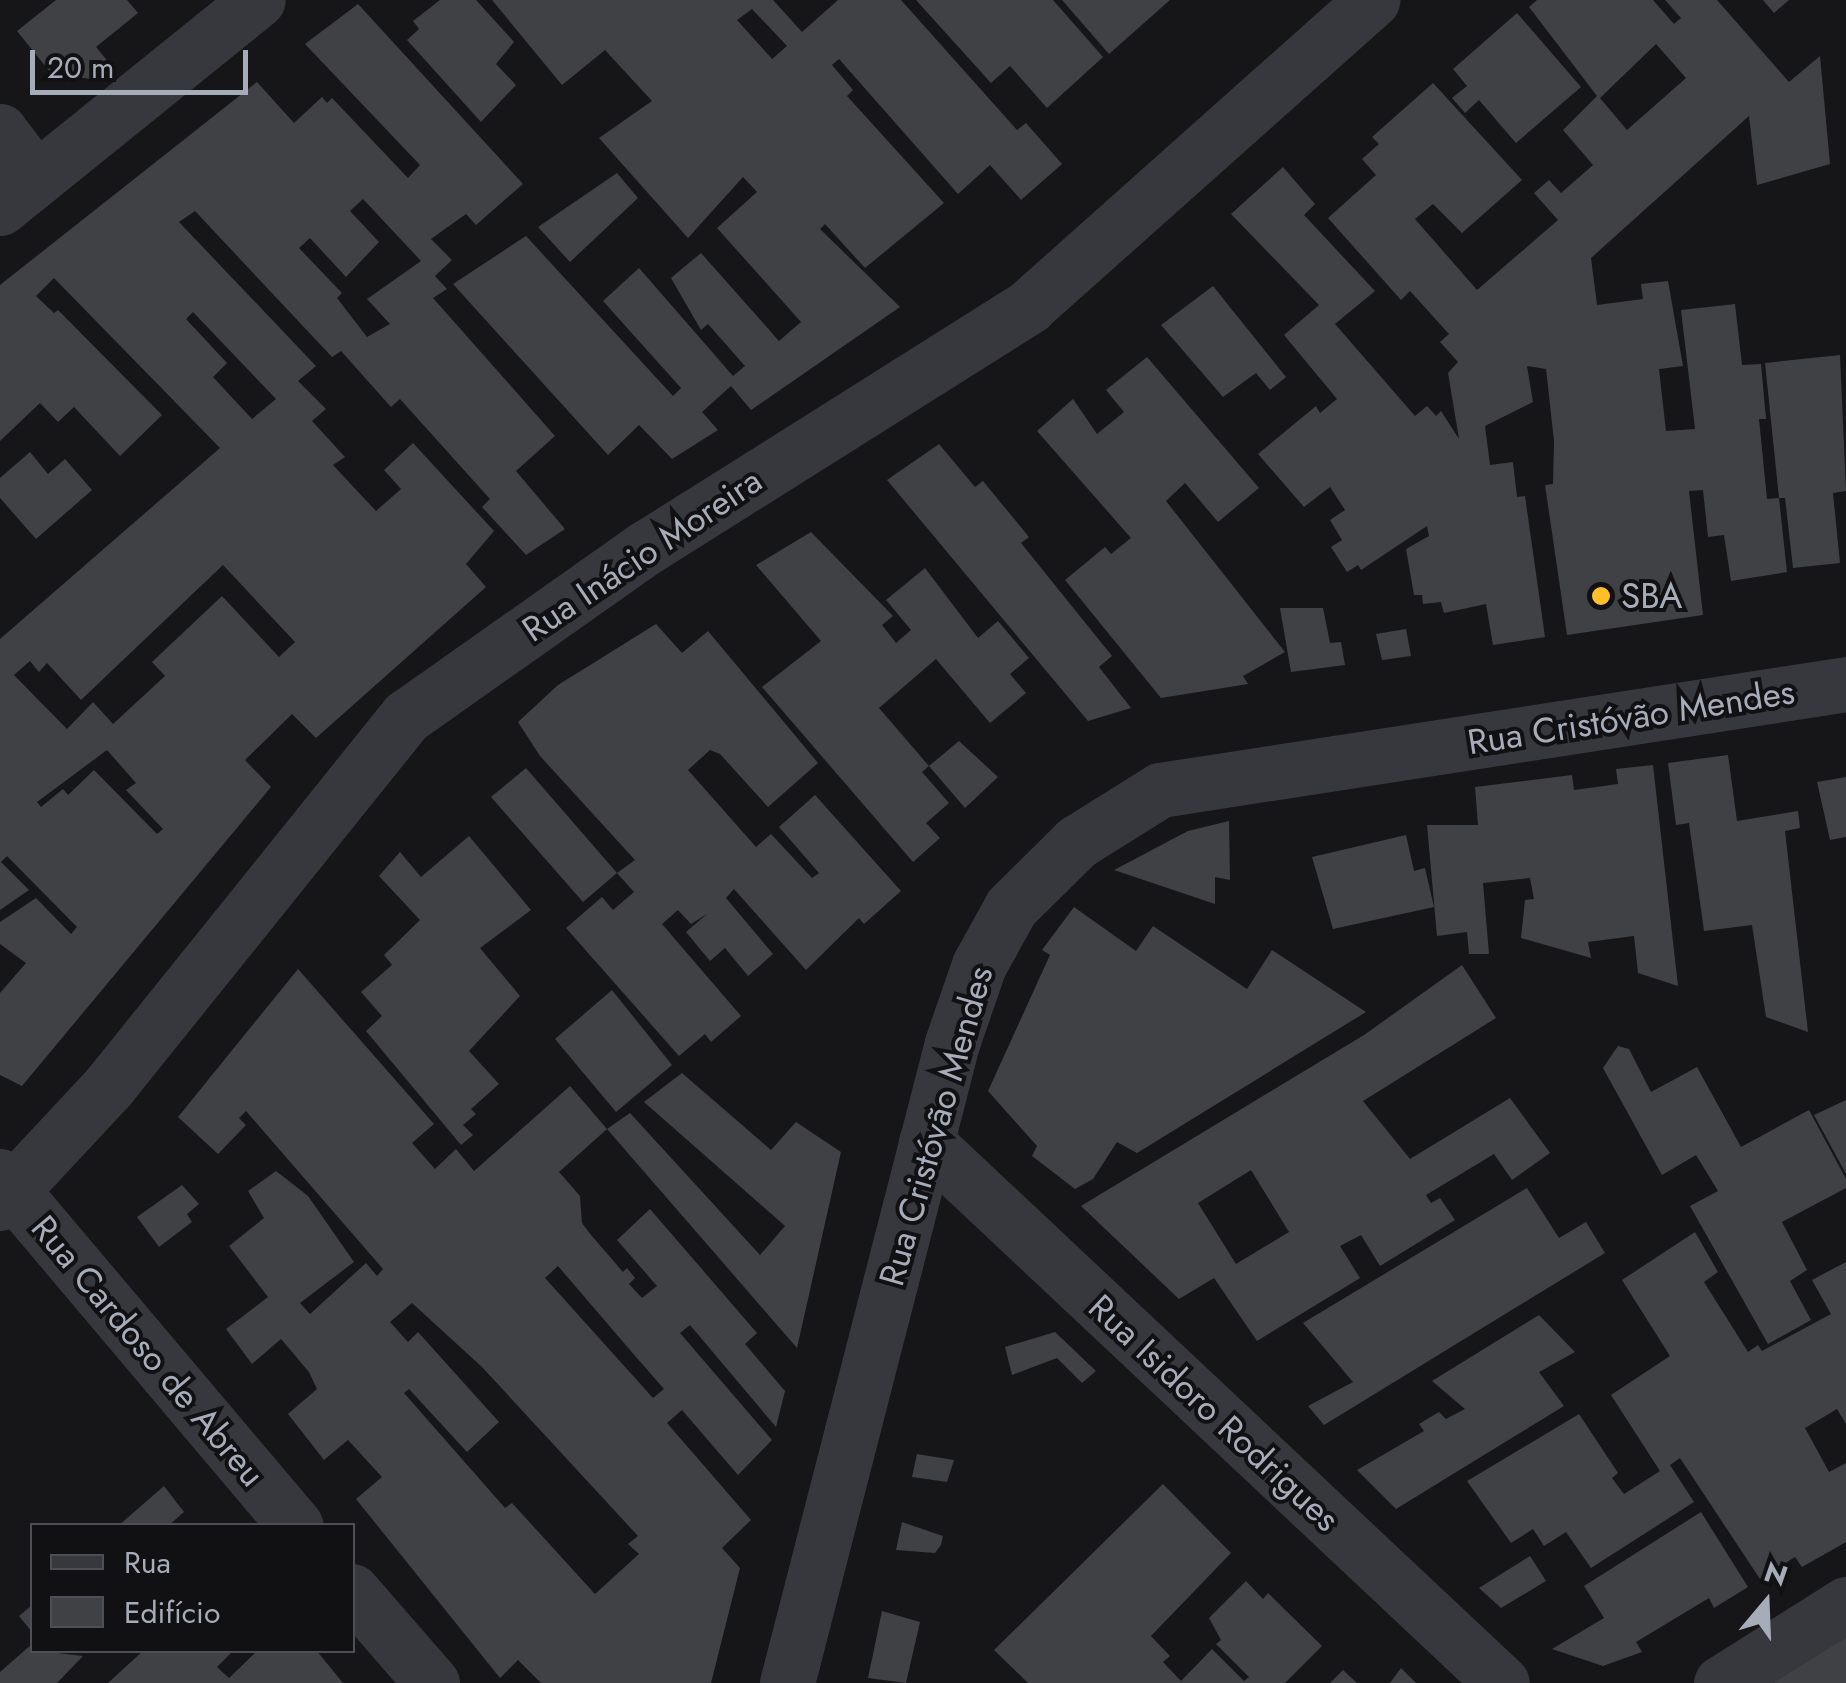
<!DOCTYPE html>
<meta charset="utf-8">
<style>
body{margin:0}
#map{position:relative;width:1846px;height:1683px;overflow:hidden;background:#161618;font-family:Jost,sans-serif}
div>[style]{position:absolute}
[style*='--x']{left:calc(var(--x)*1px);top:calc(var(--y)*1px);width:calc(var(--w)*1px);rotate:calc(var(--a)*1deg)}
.building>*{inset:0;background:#404145}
.minor>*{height:55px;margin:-27.5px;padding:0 27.5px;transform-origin:27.5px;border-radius:27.5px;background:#37373e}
.tertiary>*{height:55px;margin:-27.5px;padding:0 27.5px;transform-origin:27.5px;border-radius:27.5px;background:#37373e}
.dots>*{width:28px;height:28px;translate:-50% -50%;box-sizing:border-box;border:5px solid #111113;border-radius:50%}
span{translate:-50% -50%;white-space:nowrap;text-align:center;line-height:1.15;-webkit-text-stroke:8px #111113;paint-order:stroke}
.street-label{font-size:35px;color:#a7acb9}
.poi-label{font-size:35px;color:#a7acb9}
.left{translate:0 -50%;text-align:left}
.legend{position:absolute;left:30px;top:1523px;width:325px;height:130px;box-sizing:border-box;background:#111113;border:2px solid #4d4f55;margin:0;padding:12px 18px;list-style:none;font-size:30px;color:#a7acb9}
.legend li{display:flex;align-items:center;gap:20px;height:50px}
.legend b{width:50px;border:2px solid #4d4f55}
.north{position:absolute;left:1716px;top:1553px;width:100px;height:100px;-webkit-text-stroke:8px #111113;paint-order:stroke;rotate:19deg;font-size:28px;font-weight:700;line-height:40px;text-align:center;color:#a7acb9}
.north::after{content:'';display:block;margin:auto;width:35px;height:45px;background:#a7acb9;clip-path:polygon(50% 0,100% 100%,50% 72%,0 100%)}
.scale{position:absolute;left:30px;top:50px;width:218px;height:45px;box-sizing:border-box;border:5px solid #a7acb9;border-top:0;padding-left:12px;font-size:30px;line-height:35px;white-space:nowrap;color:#a7acb9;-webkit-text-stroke:8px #111113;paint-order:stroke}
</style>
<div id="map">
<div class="building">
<div style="clip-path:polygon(56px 0,127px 0,138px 13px,96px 47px,110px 64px,90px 79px,50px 72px,17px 31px)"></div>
<div style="clip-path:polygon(440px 0,476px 0,514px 42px,496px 64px,516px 85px,481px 122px,407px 40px,419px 29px,413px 21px)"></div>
<div style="clip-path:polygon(evenodd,492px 0,773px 0,802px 32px,838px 0,901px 0,1017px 130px,1026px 123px,1062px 164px,1021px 200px,990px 165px,958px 194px,839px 59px,832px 65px,853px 90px,847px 96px,944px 203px,865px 268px,825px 224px,820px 229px,900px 307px,751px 410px,731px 386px,702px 412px,718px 430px,672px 459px,639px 425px,608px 455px,453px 284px,526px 236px,673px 396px,681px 388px,603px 301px,639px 268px,733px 376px,745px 366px,708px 324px,701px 330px,671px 278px,701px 253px,779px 341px,801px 322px,717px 228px,757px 192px,743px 177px,688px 238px,599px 138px,652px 101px,605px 50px,562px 85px,492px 0,752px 9px,787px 46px,772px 59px,737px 20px,752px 9px)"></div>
<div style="clip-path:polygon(916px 0,1053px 0,1103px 57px,1047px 108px,1010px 66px,991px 83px)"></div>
<div style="clip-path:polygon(1062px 0,1170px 0,1109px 54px)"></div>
<div style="clip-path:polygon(evenodd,1537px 0,1653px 0,1674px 24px,1681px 18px,1665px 0,1717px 0,1789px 82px,1820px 56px,1830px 164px,1757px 185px,1749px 116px,1591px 258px,1597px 305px,1643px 299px,1641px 284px,1668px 281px,1683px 366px,1659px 369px,1666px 431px,1695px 429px,1681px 310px,1735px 304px,1742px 365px,1761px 364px,1766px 419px,1759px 419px,1767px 499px,1779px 498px,1765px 363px,1840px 355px,1846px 491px,1833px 493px,1840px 563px,1793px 568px,1785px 498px,1779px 498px,1787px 572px,1731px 581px,1724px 535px,1708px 537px,1703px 490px,1689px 491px,1703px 615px,1567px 635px,1545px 485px,1553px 484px,1554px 441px,1546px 369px,1527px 366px,1533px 402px,1485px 426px,1490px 465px,1513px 462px,1517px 497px,1525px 496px,1545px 637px,1493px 645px,1486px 604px,1444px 613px,1441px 602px,1423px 604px,1422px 595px,1414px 595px,1406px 549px,1429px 536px,1427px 526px,1361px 570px,1358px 565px,1347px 572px,1331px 547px,1342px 540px,1330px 520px,1345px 510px,1330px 487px,1304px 507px,1258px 454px,1316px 406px,1320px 413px,1337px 399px,1284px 335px,1319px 305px,1231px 214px,1283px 167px,1315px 204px,1304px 215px,1375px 291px,1335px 324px,1415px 416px,1427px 406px,1436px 416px,1441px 411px,1459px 439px,1448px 373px,1458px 362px,1440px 342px,1449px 334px,1410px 291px,1401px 300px,1328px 218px,1376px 175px,1362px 159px,1379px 144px,1372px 137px,1433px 83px,1522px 180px,1462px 233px,1433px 204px,1415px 219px,1477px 290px,1558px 220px,1534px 193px,1549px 180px,1561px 193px,1593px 165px,1563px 130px,1597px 96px,1529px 7px,1537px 0,1656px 44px,1686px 78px,1627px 130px,1600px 98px,1656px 44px)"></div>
<div style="clip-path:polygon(1763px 0,1789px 0,1774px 13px)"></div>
<div style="clip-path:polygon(evenodd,358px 4px,523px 184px,476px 225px,466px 214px,431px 239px,452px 260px,435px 276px,447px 289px,433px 298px,555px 436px,516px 471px,565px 529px,526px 555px,482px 507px,490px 499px,400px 399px,391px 407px,341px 351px,332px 357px,195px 211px,179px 222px,316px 366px,298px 381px,326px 409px,312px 421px,345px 457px,333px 465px,376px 511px,401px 489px,384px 470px,413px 443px,494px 531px,466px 564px,486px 587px,316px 738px,292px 714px,245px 760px,271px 787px,22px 1086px,0 1075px,0 993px,26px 963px,0 944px,0 922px,36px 898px,71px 934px,77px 927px,7px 856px,1px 862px,29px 890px,0 910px,0 639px,220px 448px,54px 278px,36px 296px,54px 313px,58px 310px,162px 415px,120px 456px,74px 407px,58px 422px,40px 403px,0 441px,0 285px,257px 82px,294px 123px,322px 97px,327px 103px,332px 98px,408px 178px,420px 165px,305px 44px,358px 4px,363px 199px,421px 261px,367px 299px,390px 324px,367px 337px,337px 298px,342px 293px,299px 248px,310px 238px,346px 277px,379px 242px,350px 211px,363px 199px,358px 4px,193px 312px,276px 399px,252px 419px,213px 377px,227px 363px,186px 319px,193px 312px,358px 4px,223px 565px,295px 642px,279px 657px,222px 596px,152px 662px,165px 676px,113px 724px,93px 702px,67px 729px,14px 675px,30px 661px,39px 672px,47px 663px,81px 700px,223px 565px,358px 4px,107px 750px,136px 783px,126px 790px,163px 829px,157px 834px,94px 770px,68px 795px,63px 789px,41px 807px,37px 802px,107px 750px)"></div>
<div style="clip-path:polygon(1517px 13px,1581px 87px,1516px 143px,1479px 100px,1465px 113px,1452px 98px,1467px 86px,1453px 69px)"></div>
<div style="clip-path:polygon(617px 173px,638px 198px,570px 262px,538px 227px)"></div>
<div style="clip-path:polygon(1213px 286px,1286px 377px,1270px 390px,1256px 373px,1223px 397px,1161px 325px)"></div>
<div style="clip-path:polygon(1147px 357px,1259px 488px,1218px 522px,1185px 483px,1166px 501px,1285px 652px,1243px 676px,1248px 684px,1161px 698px,1065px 580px,1105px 547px,1111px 554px,1131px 538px,1037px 431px,1073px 399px,1097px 434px,1124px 412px,1106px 390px)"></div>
<div style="clip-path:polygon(939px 444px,975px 487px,983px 481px,1029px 537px,1021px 543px,1112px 656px,1099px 667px,1131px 708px,1088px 721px,887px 480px)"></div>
<div style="clip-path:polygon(30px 452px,48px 474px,65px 459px,92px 490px,36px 539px,0 498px,0 478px)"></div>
<div style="clip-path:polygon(811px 532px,893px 616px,882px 625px,896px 643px,911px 630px,886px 600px,925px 568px,978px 638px,998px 621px,1029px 658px,1010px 674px,1026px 693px,990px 723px,936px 659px,879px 708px,929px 766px,959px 741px,998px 777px,965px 808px,929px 766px,922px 772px,949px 803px,926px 823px,940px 838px,913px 862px,762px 687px,821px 641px,756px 565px)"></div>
<div style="clip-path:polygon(1280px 608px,1323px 608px,1330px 643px,1341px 642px,1345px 665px,1291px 672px)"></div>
<div style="clip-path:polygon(656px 624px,682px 653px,708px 631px,818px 763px,768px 807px,720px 754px,710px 750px,688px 770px,756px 847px,771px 834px,812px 878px,819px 873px,779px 827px,815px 795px,901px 891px,864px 924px,859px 918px,806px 970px,734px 889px,726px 898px,773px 954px,748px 976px,725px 948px,710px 961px,686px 932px,707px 914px,691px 924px,678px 910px,662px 924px,741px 1016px,711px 1042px,705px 1034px,679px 1056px,566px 928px,602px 897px,613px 910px,634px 892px,617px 873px,635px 860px,540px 756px,518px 722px,558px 685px)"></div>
<div style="clip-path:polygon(1406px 629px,1411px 656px,1382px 660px,1376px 634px)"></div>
<div style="clip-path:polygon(1728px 755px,1737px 821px,1798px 811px,1800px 828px,1785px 831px,1808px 1032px,1766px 1017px,1752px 925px,1704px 931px,1689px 823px,1676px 825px,1668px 763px)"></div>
<div style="clip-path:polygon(1653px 765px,1678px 986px,1638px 973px,1634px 936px,1588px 942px,1591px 958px,1521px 938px,1525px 900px,1534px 899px,1530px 878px,1483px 883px,1489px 954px,1469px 954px,1467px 932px,1437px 936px,1427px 825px,1478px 825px,1475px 787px,1572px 775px,1574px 790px,1618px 784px,1616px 769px)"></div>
<div style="clip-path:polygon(526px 768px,617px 873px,583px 902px,491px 797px)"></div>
<div style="clip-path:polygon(1846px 777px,1846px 837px,1830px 840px,1817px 782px)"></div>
<div style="clip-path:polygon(1229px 821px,1230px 880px,1215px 877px,1215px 904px,1114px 870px,1188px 831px)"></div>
<div style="clip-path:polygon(1406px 835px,1414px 871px,1425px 868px,1434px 907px,1333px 929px,1312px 857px)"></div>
<div style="clip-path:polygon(469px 836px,531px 910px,480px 948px,520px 996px,469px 1051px,499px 1084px,471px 1109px,476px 1114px,463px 1125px,473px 1135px,461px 1145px,366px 1031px,382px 1016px,361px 992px,392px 965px,384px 955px,420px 920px,379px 876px,400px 852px,421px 877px)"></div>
<div style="clip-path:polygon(1074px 907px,1136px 951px,1153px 926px,1247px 989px,1272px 950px,1366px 1012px,1137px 1153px,1117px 1142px,1093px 1179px,1075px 1189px,1032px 1156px,1037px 1146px,988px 1091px,1050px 955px,1042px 950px)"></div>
<div style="clip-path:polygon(evenodd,1462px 965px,1496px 1018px,1363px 1101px,1410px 1159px,1510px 1098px,1550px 1153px,1512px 1180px,1494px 1154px,1426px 1195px,1431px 1203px,1440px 1198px,1455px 1220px,1380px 1266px,1361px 1235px,1340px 1246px,1360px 1278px,1257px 1341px,1214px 1278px,1179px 1299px,1081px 1206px,1364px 1035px,1462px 965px,1251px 1170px,1289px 1232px,1236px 1264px,1198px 1203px,1251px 1170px)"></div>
<div style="clip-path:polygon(evenodd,298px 969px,434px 1124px,412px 1143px,435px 1169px,456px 1149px,474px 1171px,570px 1086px,607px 1129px,559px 1172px,580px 1196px,582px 1223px,591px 1235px,623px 1272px,627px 1268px,635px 1278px,629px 1284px,642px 1298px,657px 1286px,617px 1240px,650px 1209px,757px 1333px,745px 1344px,785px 1391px,776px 1427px,690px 1325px,680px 1333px,772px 1440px,738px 1475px,682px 1410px,667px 1423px,751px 1520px,722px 1548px,740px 1568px,711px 1683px,541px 1683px,518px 1660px,500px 1678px,356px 1499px,382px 1477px,348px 1440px,324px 1460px,288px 1414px,317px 1389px,309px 1372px,281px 1339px,252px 1364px,226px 1329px,268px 1297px,229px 1246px,264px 1218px,248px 1191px,276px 1171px,308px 1196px,354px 1262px,300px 1303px,310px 1314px,366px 1263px,377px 1276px,383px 1269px,246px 1111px,239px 1118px,246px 1125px,218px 1154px,178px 1117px,298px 969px,558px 1266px,630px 1350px,664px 1389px,653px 1398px,545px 1278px,558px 1266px,298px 969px,412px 1303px,482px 1367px,638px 1536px,628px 1544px,639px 1554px,595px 1594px,512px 1503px,505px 1508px,404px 1393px,409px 1389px,467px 1452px,499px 1422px,418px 1332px,408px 1342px,390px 1322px,412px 1303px)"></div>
<div style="clip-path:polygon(612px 990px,672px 1065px,616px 1112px,555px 1039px)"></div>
<div style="clip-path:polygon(1618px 1046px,1629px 1049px,1651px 1092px,1697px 1067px,1741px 1147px,1809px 1110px,1846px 1179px,1846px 1188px,1782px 1222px,1807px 1270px,1790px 1281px,1811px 1320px,1768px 1344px,1690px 1206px,1718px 1191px,1696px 1155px,1662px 1175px,1603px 1068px)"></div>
<div style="clip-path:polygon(682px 1073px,771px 1150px,796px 1122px,841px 1152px,797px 1348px,607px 1129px,630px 1113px,760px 1255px,785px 1226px,644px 1102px)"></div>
<div style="clip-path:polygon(1846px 1100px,1846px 1174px,1814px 1115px)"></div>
<div style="clip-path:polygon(182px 1185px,199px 1204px,187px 1214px,192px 1222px,159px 1247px,137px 1217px)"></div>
<div style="clip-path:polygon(1527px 1188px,1559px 1238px,1586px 1222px,1605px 1253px,1324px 1425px,1308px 1406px,1353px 1382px,1303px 1323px)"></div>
<div style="clip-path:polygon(1695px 1232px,1718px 1272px,1704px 1282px,1748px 1352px,1758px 1345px,1762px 1351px,1831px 1314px,1812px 1280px,1846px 1262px,1846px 1424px,1837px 1409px,1805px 1428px,1829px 1472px,1846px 1463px,1846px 1542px,1802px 1567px,1795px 1557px,1760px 1579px,1680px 1458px,1670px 1465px,1694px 1502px,1591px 1568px,1566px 1532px,1544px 1546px,1533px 1529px,1511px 1543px,1467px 1481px,1579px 1414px,1618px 1473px,1612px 1478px,1624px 1494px,1660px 1471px,1611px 1395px,1670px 1356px,1622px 1280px)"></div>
<div style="clip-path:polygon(1539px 1315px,1575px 1352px,1539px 1372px,1564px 1406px,1396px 1509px,1357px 1470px,1424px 1431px,1419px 1424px,1439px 1412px,1446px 1419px,1465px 1409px,1432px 1381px)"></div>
<div style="clip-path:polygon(1055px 1332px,1096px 1371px,1082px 1383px,1057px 1358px,1012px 1375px,1005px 1347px)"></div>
<div style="clip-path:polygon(917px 1454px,954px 1460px,947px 1482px,912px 1477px)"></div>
<div style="clip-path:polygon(1163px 1484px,1231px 1553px,1151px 1636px,1170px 1656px,1163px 1662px,1181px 1681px,1212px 1649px,1244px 1681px,1249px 1677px,1216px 1644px,1221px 1640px,1209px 1618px,1246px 1581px,1263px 1599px,1268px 1593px,1322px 1646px,1285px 1683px,1028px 1683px,994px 1650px)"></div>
<div style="clip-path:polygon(164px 1486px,184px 1512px,168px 1526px,118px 1526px)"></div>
<div style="clip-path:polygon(1701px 1512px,1748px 1587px,1714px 1608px,1709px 1598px,1636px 1642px,1642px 1652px,1603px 1666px,1552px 1649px,1604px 1618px,1584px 1586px)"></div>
<div style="clip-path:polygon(902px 1522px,943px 1536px,941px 1545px,935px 1553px,896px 1550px)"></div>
<div style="clip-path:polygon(1530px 1556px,1546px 1581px,1501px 1608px,1479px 1588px)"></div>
<div style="clip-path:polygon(32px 1605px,32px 1632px,19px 1616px)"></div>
<div style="clip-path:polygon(882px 1611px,920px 1622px,906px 1683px,868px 1678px)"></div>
<div style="clip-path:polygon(1846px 1637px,1846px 1683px,1772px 1683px)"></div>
<div style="clip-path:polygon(32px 1644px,32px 1650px,83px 1656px,57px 1683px,0 1683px,0 1672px)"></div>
<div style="clip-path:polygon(144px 1650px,234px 1650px,217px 1667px,229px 1678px,258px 1650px,316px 1650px,343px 1683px,108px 1683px)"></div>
<div style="clip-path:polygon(1401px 1668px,1416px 1683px,1390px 1683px)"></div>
<div style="clip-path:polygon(1343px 1670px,1357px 1683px,1330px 1683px)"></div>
</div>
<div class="minor">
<div style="--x:0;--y:131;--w:60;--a:53.1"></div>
<div style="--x:0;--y:208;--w:331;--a:-38.9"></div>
<div style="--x:926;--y:1142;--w:790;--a:43.21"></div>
<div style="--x:0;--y:1203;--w:160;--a:-47"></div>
<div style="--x:109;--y:1086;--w:475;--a:-51.2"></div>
<div style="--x:407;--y:716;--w:294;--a:-35.2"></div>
<div style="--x:647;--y:547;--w:452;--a:-32.2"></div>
<div style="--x:1029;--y:306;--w:460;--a:-41.7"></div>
<div style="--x:1721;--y:1683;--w:148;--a:-32.3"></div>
</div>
<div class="tertiary">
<div style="--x:0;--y:1176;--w:458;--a:49.8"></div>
<div style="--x:352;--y:1591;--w:122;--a:49"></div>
<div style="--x:787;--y:1683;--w:661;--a:-75.54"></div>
<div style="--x:952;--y:1043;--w:83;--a:-70.9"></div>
<div style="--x:979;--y:965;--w:66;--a:-61.1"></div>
<div style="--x:1011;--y:907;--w:93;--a:-44.6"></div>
<div style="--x:1077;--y:842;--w:98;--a:-32.1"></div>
<div style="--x:1160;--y:790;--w:694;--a:-8.78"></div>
</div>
<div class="dots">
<div style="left:1601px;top:596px;background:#ffbf27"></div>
</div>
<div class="street-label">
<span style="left:642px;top:555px;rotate:-34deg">Rua Inácio Moreira</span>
<span style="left:1631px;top:717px;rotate:-9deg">Rua Cristóvão Mendes</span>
<span style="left:936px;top:1126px;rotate:-74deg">Rua Cristóvão Mendes</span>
<span style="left:148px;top:1351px;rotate:50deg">Rua Cardoso de Abreu</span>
<span style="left:1214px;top:1413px;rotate:43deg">Rua Isidoro Rodrigues</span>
</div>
<div class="poi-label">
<span class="left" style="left:1621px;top:596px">SBA</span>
</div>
<ul class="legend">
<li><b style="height:12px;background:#37373e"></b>Rua</li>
<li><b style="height:28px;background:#404145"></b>Edifício</li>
</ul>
<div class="north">N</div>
<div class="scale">20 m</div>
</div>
